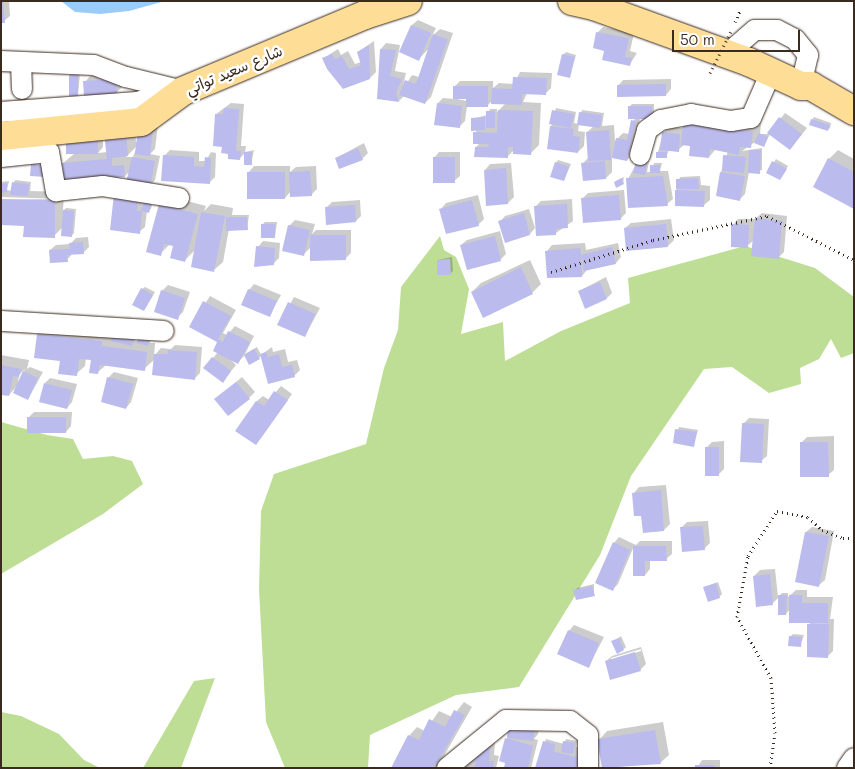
<!DOCTYPE html>
<meta charset="utf-8">
<style>
body{margin:0}
#map{position:relative;width:855px;height:769px;overflow:hidden;background:#fff;font-family:Mali,"Playpen Sans Arabic",sans-serif}
div>[style]{position:absolute}
[style*='--x']{left:calc(var(--x)*1px);top:calc(var(--y)*1px);width:calc(var(--w)*1px);rotate:calc(var(--a)*1deg)}
.green>*{inset:0;background:#bede96}
.water>*{inset:0;background:#9bccf8}
.shadow>*{inset:0;background:#0003}
.building>*{inset:0;background:#bbbbed}
.path>*{height:3px;margin-top:-1.5px;transform-origin:0;background:repeating-linear-gradient(90deg,#3b2a1e 0 1px,transparent 0 5px)}
.roads{filter:drop-shadow(0 0 1px #3b2a1e) drop-shadow(0 0 1px #3b2a1e)}
.minor>*{height:20px;margin:-10px;padding:0 10px;transform-origin:10px;border-radius:10px;background:#fff}
.primary>*{height:28px;margin:-14px;padding:0 14px;transform-origin:14px;border-radius:14px;background:#fedd96}
.path-bridge>*{height:3px;margin-top:-1.5px;transform-origin:0;background:repeating-linear-gradient(90deg,#3b2a1e 0 1px,transparent 0 5px)}
span{translate:-50% -50%;white-space:nowrap;text-align:center;line-height:1.15;-webkit-text-stroke:5px #fff;paint-order:stroke}
.street-label{font-size:15px;color:#3b2a1e}
.frame{position:absolute;inset:0;border:2px solid #3b2a1e;pointer-events:none}
.scale{position:absolute;left:672px;top:30px;width:128px;height:22px;box-sizing:border-box;border:2px solid #3b2a1e;border-top:0;padding-left:6px;font-size:15px;line-height:18px;white-space:nowrap;color:#3b2a1e;-webkit-text-stroke:4px #fff;paint-order:stroke}
</style>
<div id="map">
<div class="green">
<div style="clip-path:polygon(440px 236px,444px 250px,456px 257px,469px 289px,461px 334px,503px 322px,505px 361px,561px 331px,630px 303px,628px 278px,745px 246px,815px 268px,854px 297px,854px 353px,841px 358px,831px 339px,819px 359px,800px 368px,801px 384px,769px 393px,732px 367px,704px 369px,631px 476px,600px 555px,519px 687px,456px 695px,370px 735px,368px 768px,285px 768px,266px 722px,259px 589px,261px 511px,274px 474px,366px 444px,384px 368px,398px 330px,401px 287px)"></div>
<div style="clip-path:polygon(1px 422px,47px 435px,73px 439px,83px 459px,113px 456px,132px 461px,143px 484px,103px 514px,1px 574px)"></div>
<div style="clip-path:polygon(215px 678px,181px 768px,143px 768px,194px 681px)"></div>
<div style="clip-path:polygon(1px 712px,21px 716px,59px 734px,84px 760px,100px 768px,1px 768px)"></div>
</div>
<div class="water">
<div style="clip-path:polygon(61px 1px,165px 1px,129px 11px,100px 14px,75px 12px)"></div>
</div>
<div class="shadow">
<div style="clip-path:polygon(1px 1px,9px 1px,10px 16px,4px 21px)"></div>
<div style="clip-path:polygon(418px 20px,436px 28px,432px 36px,440px 29px,453px 33px,431px 97px,425px 103px,404px 96px,399px 101px,378px 98px,381px 49px,386px 43px,400px 45px,395px 71px,406px 73px,402px 91px,412px 75px,419px 77px,430px 47px,419px 59px,412px 25px)"></div>
<div style="clip-path:polygon(603px 27px,634px 33px,630px 51px,637px 53px,630px 64px,606px 50px,594px 47px,598px 32px)"></div>
<div style="clip-path:polygon(374px 41px,376px 72px,370px 78px,343px 88px,324px 58px,338px 49px,341px 55px,348px 51px,355px 64px,361px 62px,358px 52px)"></div>
<div style="clip-path:polygon(566px 52px,576px 55px,569px 77px,563px 55px)"></div>
<div style="clip-path:polygon(evenodd,520px 72px,552px 73px,551px 88px,546px 93px,527px 93px,523px 102px,541px 103px,539px 145px,531px 153px,514px 150px,507px 157px,476px 147px,480px 143px,472px 119px,487px 115px,490px 109px,497px 109px,497px 112px,506px 103px,493px 100px,488px 105px,467px 106px,465px 121px,459px 127px,438px 103px,443px 98px,454px 99px,454px 87px,460px 81px,493px 81px,493px 88px,499px 83px,514px 84px,520px 72px,457px 98px,467px 98px,467px 101px,457px 99px,457px 98px)"></div>
<div style="clip-path:polygon(73px 73px,80px 73px,78px 95px,70px 75px)"></div>
<div style="clip-path:polygon(121px 74px,122px 87px,117px 92px,85px 82px,90px 76px)"></div>
<div style="clip-path:polygon(671px 79px,671px 89px,666px 95px,618px 86px,623px 80px)"></div>
<div style="clip-path:polygon(231px 103px,244px 104px,241px 146px,246px 146px,245px 152px,254px 150px,251px 164px,245px 153px,239px 159px,223px 146px,216px 114px)"></div>
<div style="clip-path:polygon(632px 104px,654px 104px,654px 115px,640px 118px,633px 154px,627px 160px,612px 157px,612px 172px,606px 178px,583px 163px,588px 158px,587px 132px,594px 126px,579px 124px,578px 131px,585px 132px,584px 146px,578px 152px,551px 127px,556px 108px,576px 112px,574px 123px,578px 124px,582px 110px,604px 113px,602px 126px,614px 125px,615px 141px,623px 133px,629px 134px,635px 118px,630px 106px)"></div>
<div style="clip-path:polygon(785px 113px,807px 128px,790px 149px,770px 134px,764px 146px,755px 142px,742px 151px,762px 148px,762px 170px,749px 172px,745px 194px,740px 199px,721px 172px,728px 151px,716px 149px,709px 157px,692px 144px,684px 145px,678px 150px,669px 150px,666px 157px,658px 152px,663px 133px,669px 127px,684px 128px,684px 125px,713px 118px,761px 123px,760px 134px,768px 134px)"></div>
<div style="clip-path:polygon(814px 117px,831px 123px,830px 128px,827px 130px,812px 120px)"></div>
<div style="clip-path:polygon(evenodd,135px 124px,136px 143px,158px 125px,155px 149px,150px 154px,160px 156px,155px 180px,150px 186px,130px 171px,125px 176px,63px 163px,103px 130px,103px 147px,98px 153px,107px 152px,135px 124px,137px 146px,133px 157px,126px 157px,137px 146px)"></div>
<div style="clip-path:polygon(364px 143px,368px 153px,362px 159px,336px 158px)"></div>
<div style="clip-path:polygon(170px 150px,199px 152px,199px 161px,206px 161px,211px 152px,216px 153px,215px 177px,209px 183px,164px 156px)"></div>
<div style="clip-path:polygon(838px 150px,854px 159px,854px 207px,829px 159px)"></div>
<div style="clip-path:polygon(439px 152px,460px 152px,460px 176px,454px 181px,434px 158px)"></div>
<div style="clip-path:polygon(639px 159px,649px 161px,647px 172px,652px 172px,654px 163px,662px 163px,660px 171px,668px 171px,673px 199px,667px 204px,628px 179px)"></div>
<div style="clip-path:polygon(776px 159px,788px 166px,780px 179px,768px 172px)"></div>
<div style="clip-path:polygon(558px 160px,571px 164px,564px 180px,556px 163px)"></div>
<div style="clip-path:polygon(511px 163px,514px 197px,508px 203px,485px 170px,490px 164px)"></div>
<div style="clip-path:polygon(254px 166px,290px 166px,290px 172px,296px 167px,316px 166px,317px 189px,311px 195px,291px 191px,285px 198px,249px 172px)"></div>
<div style="clip-path:polygon(700px 176px,701px 185px,710px 186px,710px 200px,704px 205px,676px 191px,680px 177px)"></div>
<div style="clip-path:polygon(624px 177px,623px 183px,615px 182px,618px 180px)"></div>
<div style="clip-path:polygon(15px 180px,31px 182px,30px 191px,64px 192px,63px 211px,66px 208px,76px 209px,74px 233px,71px 236px,62px 228px,54px 236px,25px 225px,1px 200px,62px 199px,1px 197px,1px 182px,9px 181px,7px 190px,12px 191px)"></div>
<div style="clip-path:polygon(624px 190px,626px 213px,620px 219px,582px 199px,588px 193px)"></div>
<div style="clip-path:polygon(144px 191px,142px 209px,153px 200px,151px 209px,147px 211px,145px 227px,139px 232px,111px 229px)"></div>
<div style="clip-path:polygon(478px 195px,484px 219px,478px 225px,441px 209px,446px 203px)"></div>
<div style="clip-path:polygon(168px 196px,206px 206px,204px 211px,211px 204px,233px 208px,232px 215px,249px 215px,247px 229px,229px 229px,223px 262px,214px 270px,195px 250px,185px 260px,175px 245px,170px 244px,160px 254px)"></div>
<div style="clip-path:polygon(572px 199px,573px 221px,556px 233px,535px 207px,541px 201px)"></div>
<div style="clip-path:polygon(360px 200px,361px 216px,356px 221px,326px 208px,332px 202px)"></div>
<div style="clip-path:polygon(529px 209px,535px 228px,530px 234px,506px 241px,500px 222px,505px 216px)"></div>
<div style="clip-path:polygon(762px 213px,787px 216px,784px 252px,778px 258px,754px 240px,747px 246px,733px 225px,738px 219px,755px 219px)"></div>
<div style="clip-path:polygon(671px 219px,674px 240px,668px 246px,627px 250px,625px 228px,631px 223px)"></div>
<div style="clip-path:polygon(295px 220px,315px 224px,312px 234px,316px 230px,351px 230px,351px 253px,345px 259px,311px 247px,303px 255px,289px 226px)"></div>
<div style="clip-path:polygon(265px 222px,277px 222px,275px 237px,263px 224px)"></div>
<div style="clip-path:polygon(500px 231px,506px 254px,500px 260px,461px 245px,467px 240px)"></div>
<div style="clip-path:polygon(88px 237px,89px 247px,83px 253px,73px 253px,67px 260px,50px 250px,56px 245px,70px 244px,76px 238px)"></div>
<div style="clip-path:polygon(263px 241px,280px 243px,279px 258px,273px 264px,258px 247px)"></div>
<div style="clip-path:polygon(585px 243px,586px 250px,618px 243px,621px 257px,616px 263px,587px 270px,582px 276px,547px 251px,552px 245px)"></div>
<div style="clip-path:polygon(452px 257px,453px 271px,450px 274px,438px 260px)"></div>
<div style="clip-path:polygon(530px 260px,541px 284px,533px 292px,484px 316px,472px 292px,481px 283px)"></div>
<div style="clip-path:polygon(606px 277px,612px 293px,607px 298px,579px 291px)"></div>
<div style="clip-path:polygon(254px 284px,281px 295px,269px 316px,249px 290px)"></div>
<div style="clip-path:polygon(168px 285px,190px 292px,183px 312px,177px 318px,162px 291px)"></div>
<div style="clip-path:polygon(145px 287px,155px 292px,144px 310px,142px 289px)"></div>
<div style="clip-path:polygon(210px 296px,236px 310px,223px 333px,227px 335px,235px 326px,254px 336px,245px 354px,257px 347px,261px 355px,272px 347px,273px 352px,285px 349px,288px 362px,297px 360px,300px 370px,294px 376px,262px 355px,259px 358px,245px 355px,238px 362px,228px 357px,236px 365px,223px 381px,213px 358px,218px 352px,219px 341px,191px 326px)"></div>
<div style="clip-path:polygon(294px 297px,320px 308px,305px 336px,279px 325px)"></div>
<div style="clip-path:polygon(47px 325px,113px 338px,137px 333px,135px 341px,138px 341px,152px 334px,150px 343px,155px 343px,154px 356px,161px 348px,171px 349px,175px 345px,202px 347px,200px 373px,194px 379px,155px 359px,144px 369px,106px 365px,98px 372px,92px 359px,86px 358px,85px 366px,76px 374px,38px 334px)"></div>
<div style="clip-path:polygon(evenodd,1px 355px,29px 360px,27px 369px,30px 367px,43px 372px,28px 399px,17px 386px,9px 395px,1px 393px,1px 355px,25px 369px,19px 383px,18px 383px,19px 375px,25px 369px)"></div>
<div style="clip-path:polygon(114px 372px,138px 378px,131px 402px,126px 408px,102px 401px,109px 377px)"></div>
<div style="clip-path:polygon(242px 377px,255px 392px,249px 398px,216px 399px)"></div>
<div style="clip-path:polygon(50px 378px,77px 384px,72px 402px,67px 408px,45px 383px)"></div>
<div style="clip-path:polygon(281px 386px,292px 394px,261px 438px,237px 430px,257px 401px,263px 396px,269px 400px)"></div>
<div style="clip-path:polygon(34px 412px,72px 412px,71px 426px,66px 432px,29px 417px)"></div>
<div style="clip-path:polygon(749px 418px,769px 419px,767px 456px,761px 461px,743px 424px)"></div>
<div style="clip-path:polygon(679px 427px,698px 430px,693px 446px,674px 442px)"></div>
<div style="clip-path:polygon(834px 436px,834px 470px,828px 475px,801px 443px,807px 437px)"></div>
<div style="clip-path:polygon(724px 441px,724px 469px,719px 474px,707px 447px,712px 442px)"></div>
<div style="clip-path:polygon(666px 485px,670px 524px,664px 530px,644px 531px,642px 514px,634px 493px,639px 487px)"></div>
<div style="clip-path:polygon(708px 521px,710px 543px,704px 549px,681px 528px,687px 522px)"></div>
<div style="clip-path:polygon(812px 527px,834px 531px,825px 580px,819px 585px,806px 532px)"></div>
<div style="clip-path:polygon(619px 537px,636px 545px,640px 541px,672px 541px,672px 554px,666px 559px,650px 559px,650px 569px,645px 575px,634px 546px,618px 584px,613px 589px,614px 543px)"></div>
<div style="clip-path:polygon(775px 569px,778px 597px,782px 593px,788px 593px,788px 597px,796px 590px,807px 590px,807px 597px,833px 597px,830px 619px,834px 619px,833px 651px,828px 656px,808px 625px,811px 622px,790px 609px,786px 614px,779px 597px,772px 604px,754px 576px,760px 570px)"></div>
<div style="clip-path:polygon(718px 582px,722px 594px,719px 597px,705px 587px)"></div>
<div style="clip-path:polygon(594px 584px,594px 595px,575px 591px,577px 588px)"></div>
<div style="clip-path:polygon(574px 625px,604px 637px,589px 666px,569px 631px)"></div>
<div style="clip-path:polygon(793px 634px,804px 635px,800px 646px,790px 637px)"></div>
<div style="clip-path:polygon(621px 636px,626px 647px,624px 649px,613px 642px)"></div>
<div style="clip-path:polygon(evenodd,641px 647px,646px 664px,640px 670px,606px 661px,612px 656px,641px 647px,641px 649px,641px 651px,611px 660px,611px 658px,641px 649px)"></div>
<div style="clip-path:polygon(464px 702px,472px 707px,437px 768px,393px 768px,409px 736px,417px 727px,425px 731px,439px 711px,452px 717px)"></div>
<div style="clip-path:polygon(540px 721px,538px 734px,534px 739px,538px 740px,531px 768px,505px 768px,506px 739px)"></div>
<div style="clip-path:polygon(663px 722px,669px 755px,660px 763px,603px 768px,599px 740px,607px 731px)"></div>
<div style="clip-path:polygon(546px 739px,564px 744px,566px 739px,577px 741px,576px 747px,589px 750px,584px 768px,536px 768px)"></div>
<div style="clip-path:polygon(495px 741px,494px 755px,499px 756px,496px 768px,459px 768px)"></div>
<div style="clip-path:polygon(702px 760px,720px 760px,720px 768px,697px 768px)"></div>
</div>
<div class="building">
<div style="clip-path:polygon(1px 1px,3px 1px,5px 23px,1px 23px)"></div>
<div style="clip-path:polygon(411px 25px,431px 33px,419px 61px,399px 52px)"></div>
<div style="clip-path:polygon(596px 32px,629px 38px,625px 57px,632px 58px,630px 66px,602px 60px,604px 51px,593px 48px)"></div>
<div style="clip-path:polygon(433px 34px,448px 39px,425px 104px,399px 95px,405px 80px,416px 84px)"></div>
<div style="clip-path:polygon(369px 45px,370px 79px,343px 89px,327px 69px,322px 58px,332px 54px,335px 59px,342px 56px,349px 69px,361px 65px,357px 52px)"></div>
<div style="clip-path:polygon(380px 49px,396px 50px,390px 76px,402px 79px,396px 93px,399px 102px,377px 99px)"></div>
<div style="clip-path:polygon(562px 54px,575px 57px,570px 78px,557px 75px)"></div>
<div style="clip-path:polygon(69px 75px,78px 75px,78px 96px,69px 96px)"></div>
<div style="clip-path:polygon(513px 77px,547px 78px,546px 95px,522px 94px,522px 105px,491px 104px,492px 88px,512px 89px)"></div>
<div style="clip-path:polygon(116px 79px,117px 94px,84px 96px,83px 81px)"></div>
<div style="clip-path:polygon(666px 84px,666px 96px,617px 97px,617px 85px)"></div>
<div style="clip-path:polygon(453px 86px,488px 86px,488px 107px,466px 107px,466px 99px,453px 99px)"></div>
<div style="clip-path:polygon(437px 103px,462px 106px,460px 128px,434px 125px)"></div>
<div style="clip-path:polygon(628px 106px,652px 106px,652px 119px,628px 119px)"></div>
<div style="clip-path:polygon(224px 108px,239px 109px,236px 151px,241px 151px,240px 160px,228px 159px,228px 154px,221px 153px,222px 147px,213px 146px,215px 114px,223px 114px)"></div>
<div style="clip-path:polygon(498px 110px,533px 111px,531px 155px,513px 154px,513px 147px,508px 147px,508px 158px,474px 157px,475px 147px,488px 147px,489px 144px,473px 144px,473px 132px,497px 133px)"></div>
<div style="clip-path:polygon(552px 110px,574px 114px,571px 128px,549px 124px)"></div>
<div style="clip-path:polygon(486px 111px,495px 111px,495px 128px,486px 128px)"></div>
<div style="clip-path:polygon(579px 112px,602px 115px,600px 128px,577px 125px)"></div>
<div style="clip-path:polygon(485px 117px,485px 130px,471px 131px,471px 118px)"></div>
<div style="clip-path:polygon(694px 117px,705px 126px,753px 131px,751px 148px,740px 147px,739px 155px,710px 149px,709px 158px,689px 156px,690px 146px,681px 145px,683px 124px,693px 125px)"></div>
<div style="clip-path:polygon(779px 117px,802px 134px,790px 150px,767px 133px)"></div>
<div style="clip-path:polygon(811px 119px,830px 125px,828px 131px,809px 125px)"></div>
<div style="clip-path:polygon(631px 120px,636px 121px,627px 161px,612px 158px,616px 138px,627px 140px)"></div>
<div style="clip-path:polygon(550px 126px,574px 129px,573px 136px,580px 137px,578px 153px,547px 149px)"></div>
<div style="clip-path:polygon(138px 128px,153px 130px,150px 156px,135px 154px)"></div>
<div style="clip-path:polygon(609px 130px,611px 160px,588px 161px,586px 132px)"></div>
<div style="clip-path:polygon(126px 132px,128px 156px,112px 158px,112px 166px,124px 165px,125px 177px,64px 182px,62px 163px,107px 159px,104px 133px)"></div>
<div style="clip-path:polygon(662px 132px,680px 134px,679px 152px,660px 150px)"></div>
<div style="clip-path:polygon(759px 133px,768px 137px,764px 147px,754px 143px)"></div>
<div style="clip-path:polygon(66px 135px,98px 135px,98px 154px,66px 154px)"></div>
<div style="clip-path:polygon(358px 148px,363px 160px,339px 169px,335px 158px)"></div>
<div style="clip-path:polygon(749px 150px,761px 150px,760px 174px,748px 173px)"></div>
<div style="clip-path:polygon(244px 152px,252px 152px,252px 165px,244px 165px)"></div>
<div style="clip-path:polygon(656px 152px,667px 152px,667px 158px,656px 158px)"></div>
<div style="clip-path:polygon(163px 155px,194px 157px,194px 166px,204px 167px,205px 157px,211px 158px,210px 184px,161px 181px)"></div>
<div style="clip-path:polygon(723px 155px,746px 157px,744px 173px,722px 171px)"></div>
<div style="clip-path:polygon(132px 157px,155px 161px,150px 187px,126px 183px)"></div>
<div style="clip-path:polygon(433px 157px,455px 157px,455px 183px,433px 183px)"></div>
<div style="clip-path:polygon(828px 158px,854px 172px,854px 209px,813px 187px)"></div>
<div style="clip-path:polygon(605px 161px,606px 179px,583px 181px,581px 163px)"></div>
<div style="clip-path:polygon(636px 161px,647px 163px,645px 175px,633px 173px)"></div>
<div style="clip-path:polygon(772px 161px,787px 169px,780px 180px,766px 173px)"></div>
<div style="clip-path:polygon(555px 162px,569px 167px,564px 181px,550px 177px)"></div>
<div style="clip-path:polygon(31px 164px,47px 165px,46px 177px,30px 176px)"></div>
<div style="clip-path:polygon(650px 165px,660px 165px,660px 173px,650px 173px)"></div>
<div style="clip-path:polygon(506px 168px,508px 204px,486px 206px,484px 170px)"></div>
<div style="clip-path:polygon(310px 171px,312px 196px,290px 197px,289px 172px)"></div>
<div style="clip-path:polygon(247px 172px,285px 172px,285px 199px,247px 199px)"></div>
<div style="clip-path:polygon(720px 172px,745px 176px,740px 201px,716px 196px)"></div>
<div style="clip-path:polygon(663px 176px,668px 206px,628px 208px,626px 178px)"></div>
<div style="clip-path:polygon(622px 178px,624px 184px,616px 188px,614px 182px)"></div>
<div style="clip-path:polygon(698px 178px,699px 189px,676px 189px,676px 179px)"></div>
<div style="clip-path:polygon(12px 182px,29px 184px,28px 196px,10px 195px)"></div>
<div style="clip-path:polygon(7px 183px,7px 192px,1px 193px,1px 184px)"></div>
<div style="clip-path:polygon(675px 190px,705px 191px,704px 207px,675px 206px)"></div>
<div style="clip-path:polygon(114px 194px,138px 197px,137px 211px,142px 211px,140px 234px,110px 230px)"></div>
<div style="clip-path:polygon(619px 195px,621px 220px,583px 223px,581px 198px)"></div>
<div style="clip-path:polygon(1px 199px,55px 200px,55px 238px,23px 237px,24px 226px,1px 225px)"></div>
<div style="clip-path:polygon(144px 200px,152px 202px,149px 213px,141px 211px)"></div>
<div style="clip-path:polygon(472px 200px,479px 226px,446px 234px,439px 209px)"></div>
<div style="clip-path:polygon(159px 204px,198px 214px,185px 262px,170px 258px,173px 246px,164px 244px,161px 256px,146px 252px)"></div>
<div style="clip-path:polygon(567px 204px,568px 228px,556px 229px,556px 235px,536px 236px,534px 206px)"></div>
<div style="clip-path:polygon(355px 205px,356px 222px,326px 225px,325px 207px)"></div>
<div style="clip-path:polygon(63px 210px,74px 211px,72px 237px,61px 236px)"></div>
<div style="clip-path:polygon(201px 212px,225px 216px,214px 272px,191px 267px)"></div>
<div style="clip-path:polygon(524px 213px,530px 235px,505px 243px,498px 221px)"></div>
<div style="clip-path:polygon(226px 217px,247px 217px,248px 230px,226px 231px)"></div>
<div style="clip-path:polygon(755px 218px,782px 221px,779px 259px,751px 256px)"></div>
<div style="clip-path:polygon(261px 224px,275px 224px,275px 238px,261px 238px)"></div>
<div style="clip-path:polygon(666px 224px,668px 247px,626px 251px,624px 228px)"></div>
<div style="clip-path:polygon(731px 224px,749px 225px,748px 248px,731px 247px)"></div>
<div style="clip-path:polygon(288px 225px,310px 230px,304px 256px,282px 251px)"></div>
<div style="clip-path:polygon(310px 235px,346px 235px,346px 260px,310px 261px)"></div>
<div style="clip-path:polygon(495px 236px,501px 261px,467px 270px,460px 245px)"></div>
<div style="clip-path:polygon(83px 242px,84px 254px,67px 255px,68px 262px,50px 263px,49px 250px,70px 249px,69px 243px)"></div>
<div style="clip-path:polygon(256px 246px,275px 248px,274px 265px,254px 267px)"></div>
<div style="clip-path:polygon(612px 247px,616px 264px,584px 271px,581px 255px,582px 277px,547px 278px,545px 251px,580px 248px,581px 255px)"></div>
<div style="clip-path:polygon(450px 259px,451px 275px,437px 275px,437px 260px)"></div>
<div style="clip-path:polygon(521px 267px,533px 294px,483px 318px,471px 292px)"></div>
<div style="clip-path:polygon(600px 282px,607px 299px,585px 309px,578px 291px)"></div>
<div style="clip-path:polygon(141px 288px,153px 295px,144px 311px,132px 305px)"></div>
<div style="clip-path:polygon(248px 289px,277px 301px,270px 317px,241px 305px)"></div>
<div style="clip-path:polygon(161px 290px,185px 298px,178px 320px,154px 312px)"></div>
<div style="clip-path:polygon(203px 301px,231px 316px,218px 339px,223px 342px,228px 331px,250px 342px,238px 364px,213px 351px,217px 342px,189px 327px)"></div>
<div style="clip-path:polygon(288px 302px,315px 314px,305px 337px,277px 325px)"></div>
<div style="clip-path:polygon(113px 330px,135px 335px,132px 346px,111px 341px)"></div>
<div style="clip-path:polygon(139px 333px,150px 336px,148px 346px,137px 343px)"></div>
<div style="clip-path:polygon(37px 334px,102px 341px,102px 346px,147px 352px,145px 371px,100px 365px,98px 374px,89px 373px,91px 360px,79px 359px,77px 376px,58px 374px,60px 361px,34px 358px)"></div>
<div style="clip-path:polygon(254px 349px,260px 359px,249px 365px,244px 355px)"></div>
<div style="clip-path:polygon(168px 350px,197px 352px,195px 380px,152px 375px,154px 354px,168px 354px)"></div>
<div style="clip-path:polygon(266px 352px,268px 357px,279px 354px,282px 367px,292px 365px,295px 377px,268px 384px,260px 354px)"></div>
<div style="clip-path:polygon(212px 357px,231px 371px,223px 383px,203px 368px)"></div>
<div style="clip-path:polygon(1px 365px,21px 369px,19px 377px,13px 376px,9px 396px,1px 395px)"></div>
<div style="clip-path:polygon(23px 371px,38px 378px,28px 400px,13px 393px)"></div>
<div style="clip-path:polygon(107px 377px,133px 384px,126px 409px,101px 402px)"></div>
<div style="clip-path:polygon(236px 382px,250px 399px,228px 416px,214px 399px)"></div>
<div style="clip-path:polygon(44px 383px,72px 390px,67px 409px,39px 402px)"></div>
<div style="clip-path:polygon(274px 391px,288px 400px,256px 445px,235px 431px,256px 401px,264px 406px)"></div>
<div style="clip-path:polygon(27px 417px,66px 417px,66px 433px,27px 433px)"></div>
<div style="clip-path:polygon(742px 423px,764px 424px,762px 463px,740px 462px)"></div>
<div style="clip-path:polygon(675px 429px,697px 432px,694px 447px,673px 443px)"></div>
<div style="clip-path:polygon(800px 442px,828px 442px,829px 477px,800px 477px)"></div>
<div style="clip-path:polygon(705px 447px,719px 447px,719px 476px,705px 476px)"></div>
<div style="clip-path:polygon(661px 490px,664px 531px,643px 533px,641px 516px,634px 516px,632px 493px)"></div>
<div style="clip-path:polygon(703px 526px,705px 550px,682px 552px,680px 527px)"></div>
<div style="clip-path:polygon(805px 532px,829px 536px,819px 587px,795px 582px)"></div>
<div style="clip-path:polygon(613px 542px,630px 550px,613px 591px,595px 583px)"></div>
<div style="clip-path:polygon(633px 546px,666px 546px,667px 561px,645px 561px,645px 576px,633px 576px)"></div>
<div style="clip-path:polygon(770px 574px,773px 605px,756px 607px,753px 576px)"></div>
<div style="clip-path:polygon(716px 583px,720px 598px,708px 602px,703px 587px)"></div>
<div style="clip-path:polygon(592px 586px,595px 596px,576px 600px,573px 590px)"></div>
<div style="clip-path:polygon(778px 595px,787px 595px,786px 615px,778px 615px)"></div>
<div style="clip-path:polygon(789px 595px,802px 595px,802px 603px,828px 603px,828px 623px,789px 623px)"></div>
<div style="clip-path:polygon(807px 624px,829px 624px,828px 658px,807px 657px)"></div>
<div style="clip-path:polygon(568px 630px,599px 643px,589px 668px,557px 654px)"></div>
<div style="clip-path:polygon(789px 636px,802px 637px,801px 647px,788px 646px)"></div>
<div style="clip-path:polygon(619px 638px,624px 650px,617px 654px,611px 641px)"></div>
<div style="clip-path:polygon(635px 652px,641px 671px,610px 680px,605px 661px)"></div>
<div style="clip-path:polygon(454px 710px,465px 715px,434px 768px,391px 768px,408px 735px,419px 740px,429px 719px,445px 727px)"></div>
<div style="clip-path:polygon(508px 724px,535px 727px,533px 741px,507px 738px)"></div>
<div style="clip-path:polygon(655px 730px,661px 764px,602px 768px,597px 739px)"></div>
<div style="clip-path:polygon(505px 738px,533px 746px,528px 768px,504px 768px,505px 763px,499px 761px)"></div>
<div style="clip-path:polygon(543px 741px,555px 744px,554px 751px,547px 750px,581px 758px,579px 768px,535px 768px)"></div>
<div style="clip-path:polygon(563px 741px,575px 743px,573px 754px,561px 752px)"></div>
<div style="clip-path:polygon(477px 745px,490px 746px,489px 761px,494px 761px,493px 768px,475px 768px)"></div>
<div style="clip-path:polygon(695px 765px,715px 765px,715px 768px,695px 768px)"></div>
</div>
<div class="path">
<div style="--x:735;--y:22;--w:12;--a:-66"></div>
<div style="--x:551;--y:272;--w:107;--a:-17.4"></div>
<div style="--x:653;--y:240;--w:116;--a:-11.9"></div>
<div style="--x:767;--y:216;--w:97;--a:26.8"></div>
<div style="--x:770;--y:768;--w:35;--a:-82"></div>
<div style="--x:775;--y:733;--w:55;--a:-94.2"></div>
<div style="--x:771;--y:678;--w:70;--a:-119.1"></div>
<div style="--x:737;--y:617;--w:62;--a:-79.8"></div>
<div style="--x:748;--y:556;--w:54;--a:-57.2"></div>
<div style="--x:777;--y:511;--w:32;--a:11"></div>
<div style="--x:808;--y:517;--w:19;--a:43"></div>
<div style="--x:822;--y:530;--w:22;--a:21"></div>
<div style="--x:843;--y:538;--w:11;--a:0"></div>
</div>
<div class="roads">
<div class="minor">
<div style="--x:726;--y:55;--w:38;--a:-41"></div>
<div style="--x:755;--y:30;--w:22;--a:0"></div>
<div style="--x:777;--y:30;--w:20;--a:27"></div>
<div style="--x:795;--y:39;--w:21;--a:51"></div>
<div style="--x:808;--y:55;--w:32;--a:103"></div>
<div style="--x:1;--y:61;--w:93;--a:2.5"></div>
<div style="--x:94;--y:65;--w:34;--a:21"></div>
<div style="--x:126;--y:77;--w:59;--a:13.8"></div>
<div style="--x:21;--y:62;--w:27;--a:88"></div>
<div style="--x:1;--y:112;--w:136;--a:-4.2"></div>
<div style="--x:137;--y:102;--w:40;--a:-14.4"></div>
<div style="--x:640;--y:155;--w:26;--a:-74"></div>
<div style="--x:647;--y:130;--w:17;--a:-36"></div>
<div style="--x:661;--y:120;--w:31;--a:-11"></div>
<div style="--x:691;--y:114;--w:41;--a:9.9"></div>
<div style="--x:731;--y:121;--w:20;--a:-9"></div>
<div style="--x:751;--y:118;--w:50;--a:-66.5"></div>
<div style="--x:1;--y:157;--w:48;--a:-5.9"></div>
<div style="--x:49;--y:152;--w:40;--a:80"></div>
<div style="--x:56;--y:191;--w:47;--a:-6.1"></div>
<div style="--x:103;--y:186;--w:77;--a:9"></div>
<div style="--x:1;--y:321;--w:163;--a:3.5"></div>
<div style="--x:447;--y:768;--w:76;--a:-39.1"></div>
<div style="--x:506;--y:720;--w:64;--a:0.9"></div>
<div style="--x:570;--y:721;--w:23;--a:38"></div>
<div style="--x:588;--y:735;--w:33;--a:90"></div>
<div style="--x:847;--y:768;--w:12;--a:-55"></div>
</div>
<div class="primary">
<div style="--x:572;--y:1;--w:23;--a:13"></div>
<div style="--x:594;--y:6;--w:165;--a:19.9"></div>
<div style="--x:749;--y:62;--w:57;--a:24.8"></div>
<div style="--x:801;--y:86;--w:10;--a:0"></div>
<div style="--x:811;--y:86;--w:50;--a:30.2"></div>
<div style="--x:1;--y:136;--w:141;--a:-5.7"></div>
<div style="--x:141;--y:122;--w:52;--a:-36.4"></div>
<div style="--x:183;--y:91;--w:197;--a:-22.7"></div>
<div style="--x:365;--y:15;--w:45;--a:-18"></div>
</div>
</div>
<div class="path-bridge">
<div style="--x:710;--y:73;--w:47;--a:-63.4"></div>
</div>
<div class="street-label">
<span style="left:234px;top:70px;rotate:-23deg">شارع سعيد تواتي</span>
</div>
<div class="frame"></div>
<div class="scale">50 m</div>
</div>
